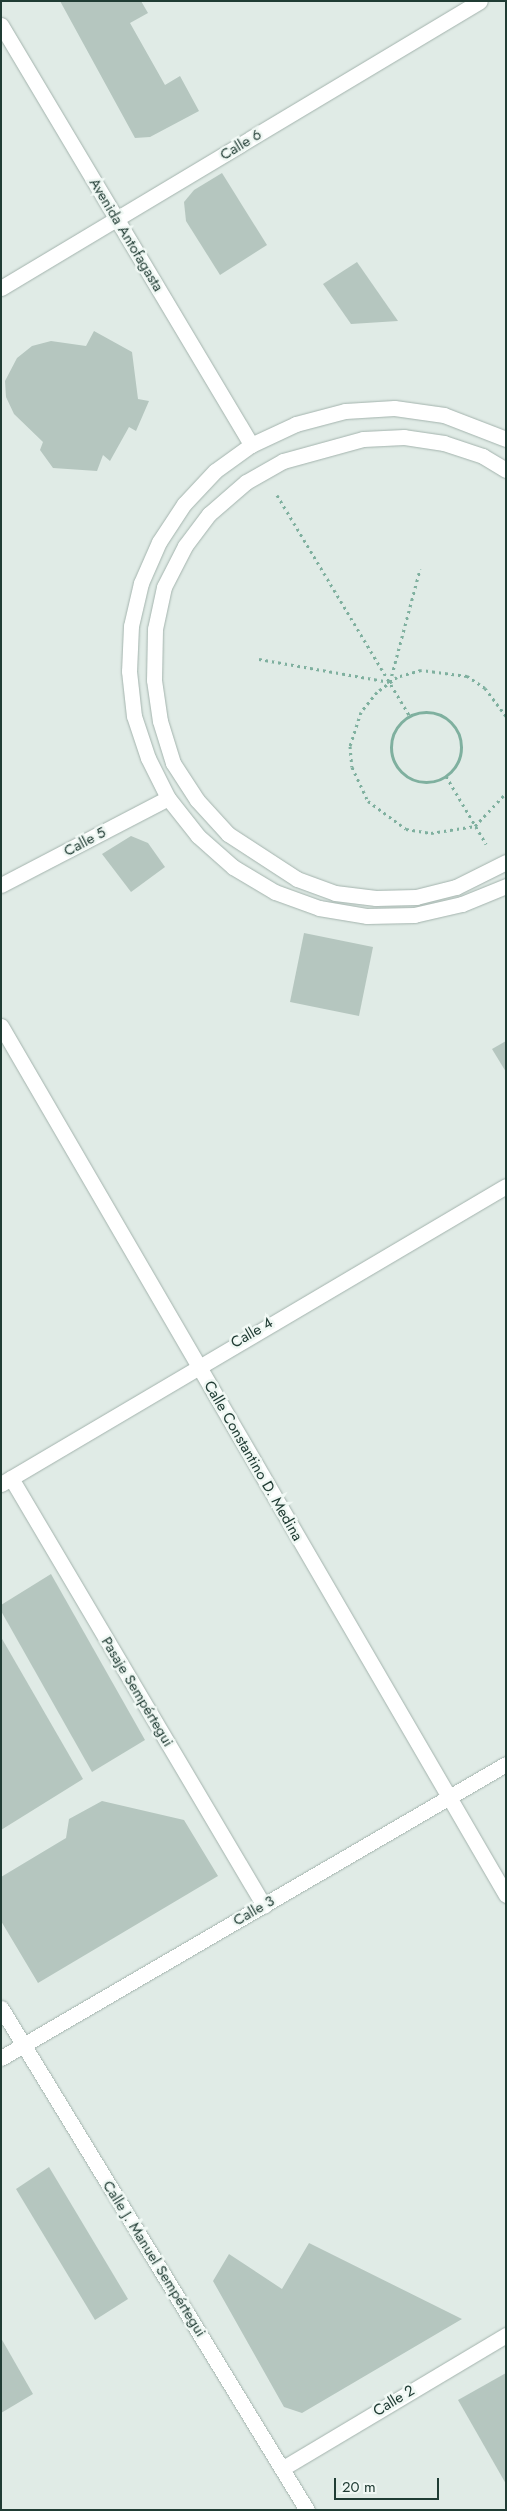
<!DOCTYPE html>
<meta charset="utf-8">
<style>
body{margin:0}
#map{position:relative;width:507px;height:2511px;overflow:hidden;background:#e0ebe6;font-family:Jost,sans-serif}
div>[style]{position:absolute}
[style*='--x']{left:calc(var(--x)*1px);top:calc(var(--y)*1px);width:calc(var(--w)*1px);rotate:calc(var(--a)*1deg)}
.building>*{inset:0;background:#b5c6bf}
.path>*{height:3px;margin-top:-1.5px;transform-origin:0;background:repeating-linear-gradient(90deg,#7fb09f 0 2.5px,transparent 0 6.5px)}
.path>.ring{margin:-1.5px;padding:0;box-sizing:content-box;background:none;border:3px solid #7fb09f;border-radius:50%}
.roads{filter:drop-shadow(0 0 1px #a3b3ad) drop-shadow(0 0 1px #a3b3ad)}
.service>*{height:15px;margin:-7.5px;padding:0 7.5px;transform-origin:7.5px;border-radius:7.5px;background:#fff}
.pedestrian>*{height:15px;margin:-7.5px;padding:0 7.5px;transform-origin:7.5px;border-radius:7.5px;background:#fff}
.minor>*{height:15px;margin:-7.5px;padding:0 7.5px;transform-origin:7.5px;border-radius:7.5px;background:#fff}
span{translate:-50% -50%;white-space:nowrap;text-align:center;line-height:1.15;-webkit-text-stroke:5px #f0f8f4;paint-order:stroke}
.street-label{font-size:15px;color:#203c34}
.frame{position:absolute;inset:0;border:2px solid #203c34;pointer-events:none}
.scale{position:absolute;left:334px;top:2478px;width:105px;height:22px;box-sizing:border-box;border:2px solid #203c34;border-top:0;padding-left:6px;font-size:15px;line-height:18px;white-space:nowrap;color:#203c34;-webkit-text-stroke:4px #f0f8f4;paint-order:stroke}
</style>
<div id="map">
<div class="building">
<div style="clip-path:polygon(60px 1px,141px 1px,148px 13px,130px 23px,165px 85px,180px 76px,199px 111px,150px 137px,135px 138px)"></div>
<div style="clip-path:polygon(222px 173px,267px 245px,220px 275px,186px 221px,184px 202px,194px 190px)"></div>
<div style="clip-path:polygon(357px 262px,398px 321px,351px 324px,323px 284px)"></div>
<div style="clip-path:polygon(94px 331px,132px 352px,138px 399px,149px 401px,136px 431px,129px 427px,110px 461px,103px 455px,97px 471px,53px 468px,40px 450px,43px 442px,14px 414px,6px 397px,5px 381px,17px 358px,32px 346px,51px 341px,86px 346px)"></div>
<div style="clip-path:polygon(131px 836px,148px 843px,165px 867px,131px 892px,102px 854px)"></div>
<div style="clip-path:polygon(304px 933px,373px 947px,359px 1016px,290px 1002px)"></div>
<div style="clip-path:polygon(506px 1041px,506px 1072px,492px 1049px)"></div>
<div style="clip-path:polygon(51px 1574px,145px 1740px,92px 1772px,1px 1611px,1px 1605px)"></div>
<div style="clip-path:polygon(1px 1637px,83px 1779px,1px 1830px)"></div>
<div style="clip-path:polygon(102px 1801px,184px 1820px,218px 1876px,38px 1983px,1px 1921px,1px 1877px,66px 1838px,69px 1819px)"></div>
<div style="clip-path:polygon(49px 2167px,128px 2299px,95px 2320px,16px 2189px)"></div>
<div style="clip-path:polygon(309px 2243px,462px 2319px,302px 2413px,284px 2407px,213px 2281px,229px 2254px,282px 2289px)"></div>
<div style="clip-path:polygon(1px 2338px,33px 2394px,1px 2413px)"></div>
<div style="clip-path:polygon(506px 2373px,506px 2484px,458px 2400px)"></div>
</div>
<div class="path">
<div style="--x:277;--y:495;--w:258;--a:59"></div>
<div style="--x:259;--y:659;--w:133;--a:10"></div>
<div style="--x:390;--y:682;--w:117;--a:-75.1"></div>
<div class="ring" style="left:391px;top:712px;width:67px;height:67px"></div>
<div style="--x:506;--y:716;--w:35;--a:-127"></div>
<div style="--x:485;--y:688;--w:22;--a:-146"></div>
<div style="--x:467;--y:676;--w:46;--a:-172.6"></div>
<div style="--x:421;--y:670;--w:25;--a:164"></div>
<div style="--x:397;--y:677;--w:25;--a:143"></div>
<div style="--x:377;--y:692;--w:26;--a:129"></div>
<div style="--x:361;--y:712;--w:36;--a:108"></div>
<div style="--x:350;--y:746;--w:21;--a:85"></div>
<div style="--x:352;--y:767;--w:38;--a:65"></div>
<div style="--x:368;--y:801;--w:47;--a:36.4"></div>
<div style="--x:406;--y:829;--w:25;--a:9"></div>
<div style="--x:431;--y:833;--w:45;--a:-9"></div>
<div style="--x:475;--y:826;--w:45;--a:-46.8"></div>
<div style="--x:446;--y:776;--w:79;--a:59.5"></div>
</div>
<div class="roads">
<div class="service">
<div style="--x:11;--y:1478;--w:497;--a:59.4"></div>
</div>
<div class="pedestrian">
<div style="--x:506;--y:470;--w:27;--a:-149"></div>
<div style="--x:483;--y:456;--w:41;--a:-161.6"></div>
<div style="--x:444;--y:443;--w:40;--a:-171.5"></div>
<div style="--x:404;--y:437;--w:41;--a:177.2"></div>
<div style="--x:363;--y:439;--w:83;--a:164.6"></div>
<div style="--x:283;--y:461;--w:43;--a:150.4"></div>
<div style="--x:246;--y:482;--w:49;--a:139.1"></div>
<div style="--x:209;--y:514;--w:40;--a:127"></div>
<div style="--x:185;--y:546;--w:46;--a:117.1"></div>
<div style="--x:164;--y:587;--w:43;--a:102.1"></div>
<div style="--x:155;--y:629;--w:51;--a:91.1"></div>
<div style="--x:154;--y:680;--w:41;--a:81.7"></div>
<div style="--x:160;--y:721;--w:44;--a:72.8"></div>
<div style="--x:173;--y:763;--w:44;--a:57"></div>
<div style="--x:197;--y:800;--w:46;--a:47.6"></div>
<div style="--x:228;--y:834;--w:82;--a:33.1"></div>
<div style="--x:297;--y:879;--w:40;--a:20.2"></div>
<div style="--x:335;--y:893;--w:41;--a:7"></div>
<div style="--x:376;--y:898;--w:40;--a:-1.4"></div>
<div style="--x:416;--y:897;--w:41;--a:-14"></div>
<div style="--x:456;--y:887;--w:56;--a:-26.6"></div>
</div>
<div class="minor">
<div style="--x:1;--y:25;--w:489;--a:59.2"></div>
<div style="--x:1;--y:288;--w:558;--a:-30.93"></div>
<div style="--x:506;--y:439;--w:66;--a:-158.8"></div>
<div style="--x:444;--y:415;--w:50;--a:-172"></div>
<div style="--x:394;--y:408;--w:49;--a:176.5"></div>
<div style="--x:345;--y:411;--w:51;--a:165.1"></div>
<div style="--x:296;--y:424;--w:50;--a:155"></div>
<div style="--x:251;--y:445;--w:44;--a:144.2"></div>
<div style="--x:215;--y:471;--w:45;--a:133.2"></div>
<div style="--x:184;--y:504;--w:45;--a:123.3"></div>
<div style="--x:159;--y:542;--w:45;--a:113.7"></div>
<div style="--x:141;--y:583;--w:44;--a:103.1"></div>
<div style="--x:131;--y:626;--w:45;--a:92.5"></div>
<div style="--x:129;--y:671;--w:45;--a:83.7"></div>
<div style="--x:134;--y:716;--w:44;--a:71.6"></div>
<div style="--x:148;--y:758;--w:45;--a:63.4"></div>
<div style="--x:168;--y:798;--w:48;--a:51.7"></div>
<div style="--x:198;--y:836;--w:47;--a:41.5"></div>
<div style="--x:233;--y:867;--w:49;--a:30.8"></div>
<div style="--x:275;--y:892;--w:47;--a:20"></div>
<div style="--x:319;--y:908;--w:49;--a:9.5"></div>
<div style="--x:367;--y:916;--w:47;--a:-1.2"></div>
<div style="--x:414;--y:915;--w:49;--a:-12.9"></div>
<div style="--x:462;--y:904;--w:48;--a:-22.2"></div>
<div style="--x:1;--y:885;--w:188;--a:-27.5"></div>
<div style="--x:1;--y:1026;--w:1005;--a:59.84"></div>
<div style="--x:1;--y:1484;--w:586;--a:-30.54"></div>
<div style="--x:1;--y:2008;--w:588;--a:58.64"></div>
<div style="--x:1;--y:2058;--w:584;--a:-30.21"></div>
<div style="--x:283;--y:2468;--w:260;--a:-30.8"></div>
</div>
</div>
<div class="street-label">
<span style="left:241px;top:145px;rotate:-31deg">Calle 6</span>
<span style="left:126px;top:235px;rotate:59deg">Avenida Antofagasta</span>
<span style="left:85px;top:842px;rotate:-28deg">Calle 5</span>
<span style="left:252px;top:1333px;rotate:-30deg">Calle 4</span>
<span style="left:253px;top:1461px;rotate:60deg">Calle Constantino D. Medina</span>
<span style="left:137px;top:1692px;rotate:59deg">Pasaje Sempértegui</span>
<span style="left:254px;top:1911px;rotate:-30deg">Calle 3</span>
<span style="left:154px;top:2259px;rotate:58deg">Calle J. Manuel Sempértegui</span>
<span style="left:394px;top:2401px;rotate:-31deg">Calle 2</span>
</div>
<div class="frame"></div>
<div class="scale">20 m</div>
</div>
